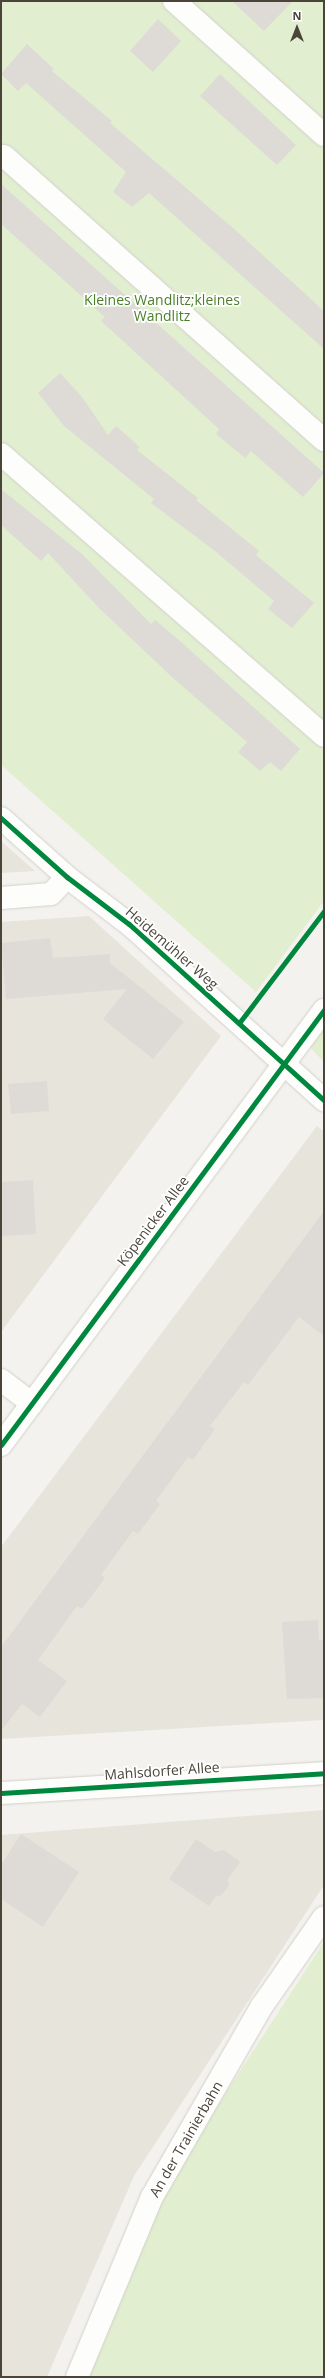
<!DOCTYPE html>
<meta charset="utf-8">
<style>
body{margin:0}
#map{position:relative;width:325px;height:2378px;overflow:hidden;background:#f4f2ee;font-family:"Open Sans",sans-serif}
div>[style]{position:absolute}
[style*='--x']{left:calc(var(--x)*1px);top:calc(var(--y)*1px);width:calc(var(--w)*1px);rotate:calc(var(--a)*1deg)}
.residential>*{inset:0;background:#e7e4dc}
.green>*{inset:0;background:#e1eecf}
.building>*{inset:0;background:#dedbd6}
.roads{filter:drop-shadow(0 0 1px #d2d0cb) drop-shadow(0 0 1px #d2d0cb)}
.minor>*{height:22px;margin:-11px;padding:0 11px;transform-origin:11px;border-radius:11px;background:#fdfdfc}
.cycleway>*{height:5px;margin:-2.5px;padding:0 2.5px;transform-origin:2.5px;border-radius:2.5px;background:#00873e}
span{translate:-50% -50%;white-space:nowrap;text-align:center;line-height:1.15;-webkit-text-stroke:3.5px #fff;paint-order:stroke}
.park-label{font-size:14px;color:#4a7f2a}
.street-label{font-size:14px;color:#4b4439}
.frame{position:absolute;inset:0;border:2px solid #4b4439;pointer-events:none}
.north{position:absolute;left:277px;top:8px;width:40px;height:40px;-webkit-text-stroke:3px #fff;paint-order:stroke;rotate:0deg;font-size:11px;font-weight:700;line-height:16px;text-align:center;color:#4b4439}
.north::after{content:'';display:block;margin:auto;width:14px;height:18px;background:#4b4439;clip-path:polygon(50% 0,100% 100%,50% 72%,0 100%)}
</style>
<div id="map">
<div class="residential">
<div style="clip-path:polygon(1px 841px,35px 871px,1px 873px)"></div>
<div style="clip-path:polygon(89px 916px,221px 1036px,1px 1332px,1px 922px)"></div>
<div style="clip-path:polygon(317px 1126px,324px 1132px,324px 1720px,1px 1739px,1px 1547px)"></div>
<div style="clip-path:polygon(324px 1810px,324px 1885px,134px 2176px,47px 2377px,1px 2377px,1px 1835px)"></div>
</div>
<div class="green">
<div style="clip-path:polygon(1px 1px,324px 1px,324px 901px,256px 992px,1px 765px)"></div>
<div style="clip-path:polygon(324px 1027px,324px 1062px,309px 1046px)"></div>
<div style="clip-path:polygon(324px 1942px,324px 2377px,85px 2377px,164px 2188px)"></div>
</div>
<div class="building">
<div style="clip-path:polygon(232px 1px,293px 1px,264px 31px)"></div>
<div style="clip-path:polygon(158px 19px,181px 41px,153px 72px,130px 51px)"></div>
<div style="clip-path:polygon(27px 44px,54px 69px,52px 71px,112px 121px,110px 123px,233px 228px,324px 311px,324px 349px,149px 193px,132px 207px,113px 192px,126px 172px,26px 83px,18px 91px,1px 74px)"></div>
<div style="clip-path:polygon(220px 74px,296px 145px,277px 165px,200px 96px)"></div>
<div style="clip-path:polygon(1px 184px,324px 473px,303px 497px,251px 451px,245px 458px,216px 434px,219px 429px,101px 321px,105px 317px,1px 224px)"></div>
<div style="clip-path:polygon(60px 373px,82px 397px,108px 435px,116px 426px,140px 447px,137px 450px,198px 498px,196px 500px,259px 551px,256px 555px,314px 603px,292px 628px,268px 609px,274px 601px,215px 551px,151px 503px,154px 499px,64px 426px,38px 393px)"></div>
<div style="clip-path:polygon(1px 489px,82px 554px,151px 624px,155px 620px,180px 641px,300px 749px,281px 771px,270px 762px,260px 771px,238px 752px,247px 742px,173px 678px,99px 608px,48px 553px,41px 561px,1px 525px)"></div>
<div style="clip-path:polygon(50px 938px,53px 958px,110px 954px,110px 963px,184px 1022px,153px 1059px,103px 1019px,127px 989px,6px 999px,1px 943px)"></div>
<div style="clip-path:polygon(47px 1081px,49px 1111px,11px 1114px,8px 1084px)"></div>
<div style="clip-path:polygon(33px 1180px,36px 1234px,1px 1236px,1px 1182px)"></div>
<div style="clip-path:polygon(324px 1211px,324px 1336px,299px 1317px,248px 1385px,244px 1382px,210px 1426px,215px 1429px,193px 1460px,188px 1457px,156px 1501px,160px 1504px,138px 1534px,133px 1531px,101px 1575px,105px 1578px,82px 1609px,77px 1606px,38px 1660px,67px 1681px,40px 1717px,22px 1704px,1px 1731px,1px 1647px)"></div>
<div style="clip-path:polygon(318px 1620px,319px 1640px,324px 1640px,324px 1698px,287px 1699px,282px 1622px)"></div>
<div style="clip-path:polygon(21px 1834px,79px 1872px,43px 1927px,1px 1899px,1px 1865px)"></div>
<div style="clip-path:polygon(196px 1839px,215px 1852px,224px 1850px,240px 1862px,228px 1879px,229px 1885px,222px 1895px,215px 1897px,209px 1906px,169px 1879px)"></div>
</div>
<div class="roads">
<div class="minor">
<div style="--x:174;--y:1;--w:201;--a:41.8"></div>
<div style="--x:4;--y:156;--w:428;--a:41.6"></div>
<div style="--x:1;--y:454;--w:429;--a:41.1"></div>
<div style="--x:1;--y:818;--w:89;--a:41.8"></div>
<div style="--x:67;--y:877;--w:78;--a:37.2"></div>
<div style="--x:129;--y:924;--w:263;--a:42.1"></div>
<div style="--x:1;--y:898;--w:50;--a:-4.6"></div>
<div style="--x:51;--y:894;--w:23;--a:-47"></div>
<div style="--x:1;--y:1380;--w:39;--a:37"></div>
<div style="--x:1;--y:1445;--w:542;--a:-53.41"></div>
<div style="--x:1;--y:1793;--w:324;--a:-3.5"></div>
<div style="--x:77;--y:2377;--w:195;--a:-67.4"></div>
<div style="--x:152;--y:2197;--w:220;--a:-60.1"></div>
<div style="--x:262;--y:2006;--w:108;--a:-55.1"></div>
</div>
</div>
<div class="cycleway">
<div style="--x:1;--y:818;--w:89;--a:41.8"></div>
<div style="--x:67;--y:877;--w:78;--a:37.2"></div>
<div style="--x:129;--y:924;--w:263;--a:42.1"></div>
<div style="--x:239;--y:1023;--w:141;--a:-52.8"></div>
<div style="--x:1;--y:1445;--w:542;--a:-53.41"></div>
<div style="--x:1;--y:1793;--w:324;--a:-3.5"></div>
</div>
<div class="park-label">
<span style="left:162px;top:308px">Kleines Wandlitz;kleines<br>Wandlitz</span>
</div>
<div class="street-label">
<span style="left:172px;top:948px;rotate:41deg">Heidemühler Weg</span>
<span style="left:153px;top:1221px;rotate:-53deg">Köpenicker Allee</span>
<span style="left:162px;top:1771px;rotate:-4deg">Mahlsdorfer Allee</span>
<span style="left:186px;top:2139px;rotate:-60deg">An der Trainierbahn</span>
</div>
<div class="frame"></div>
<div class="north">N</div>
</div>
